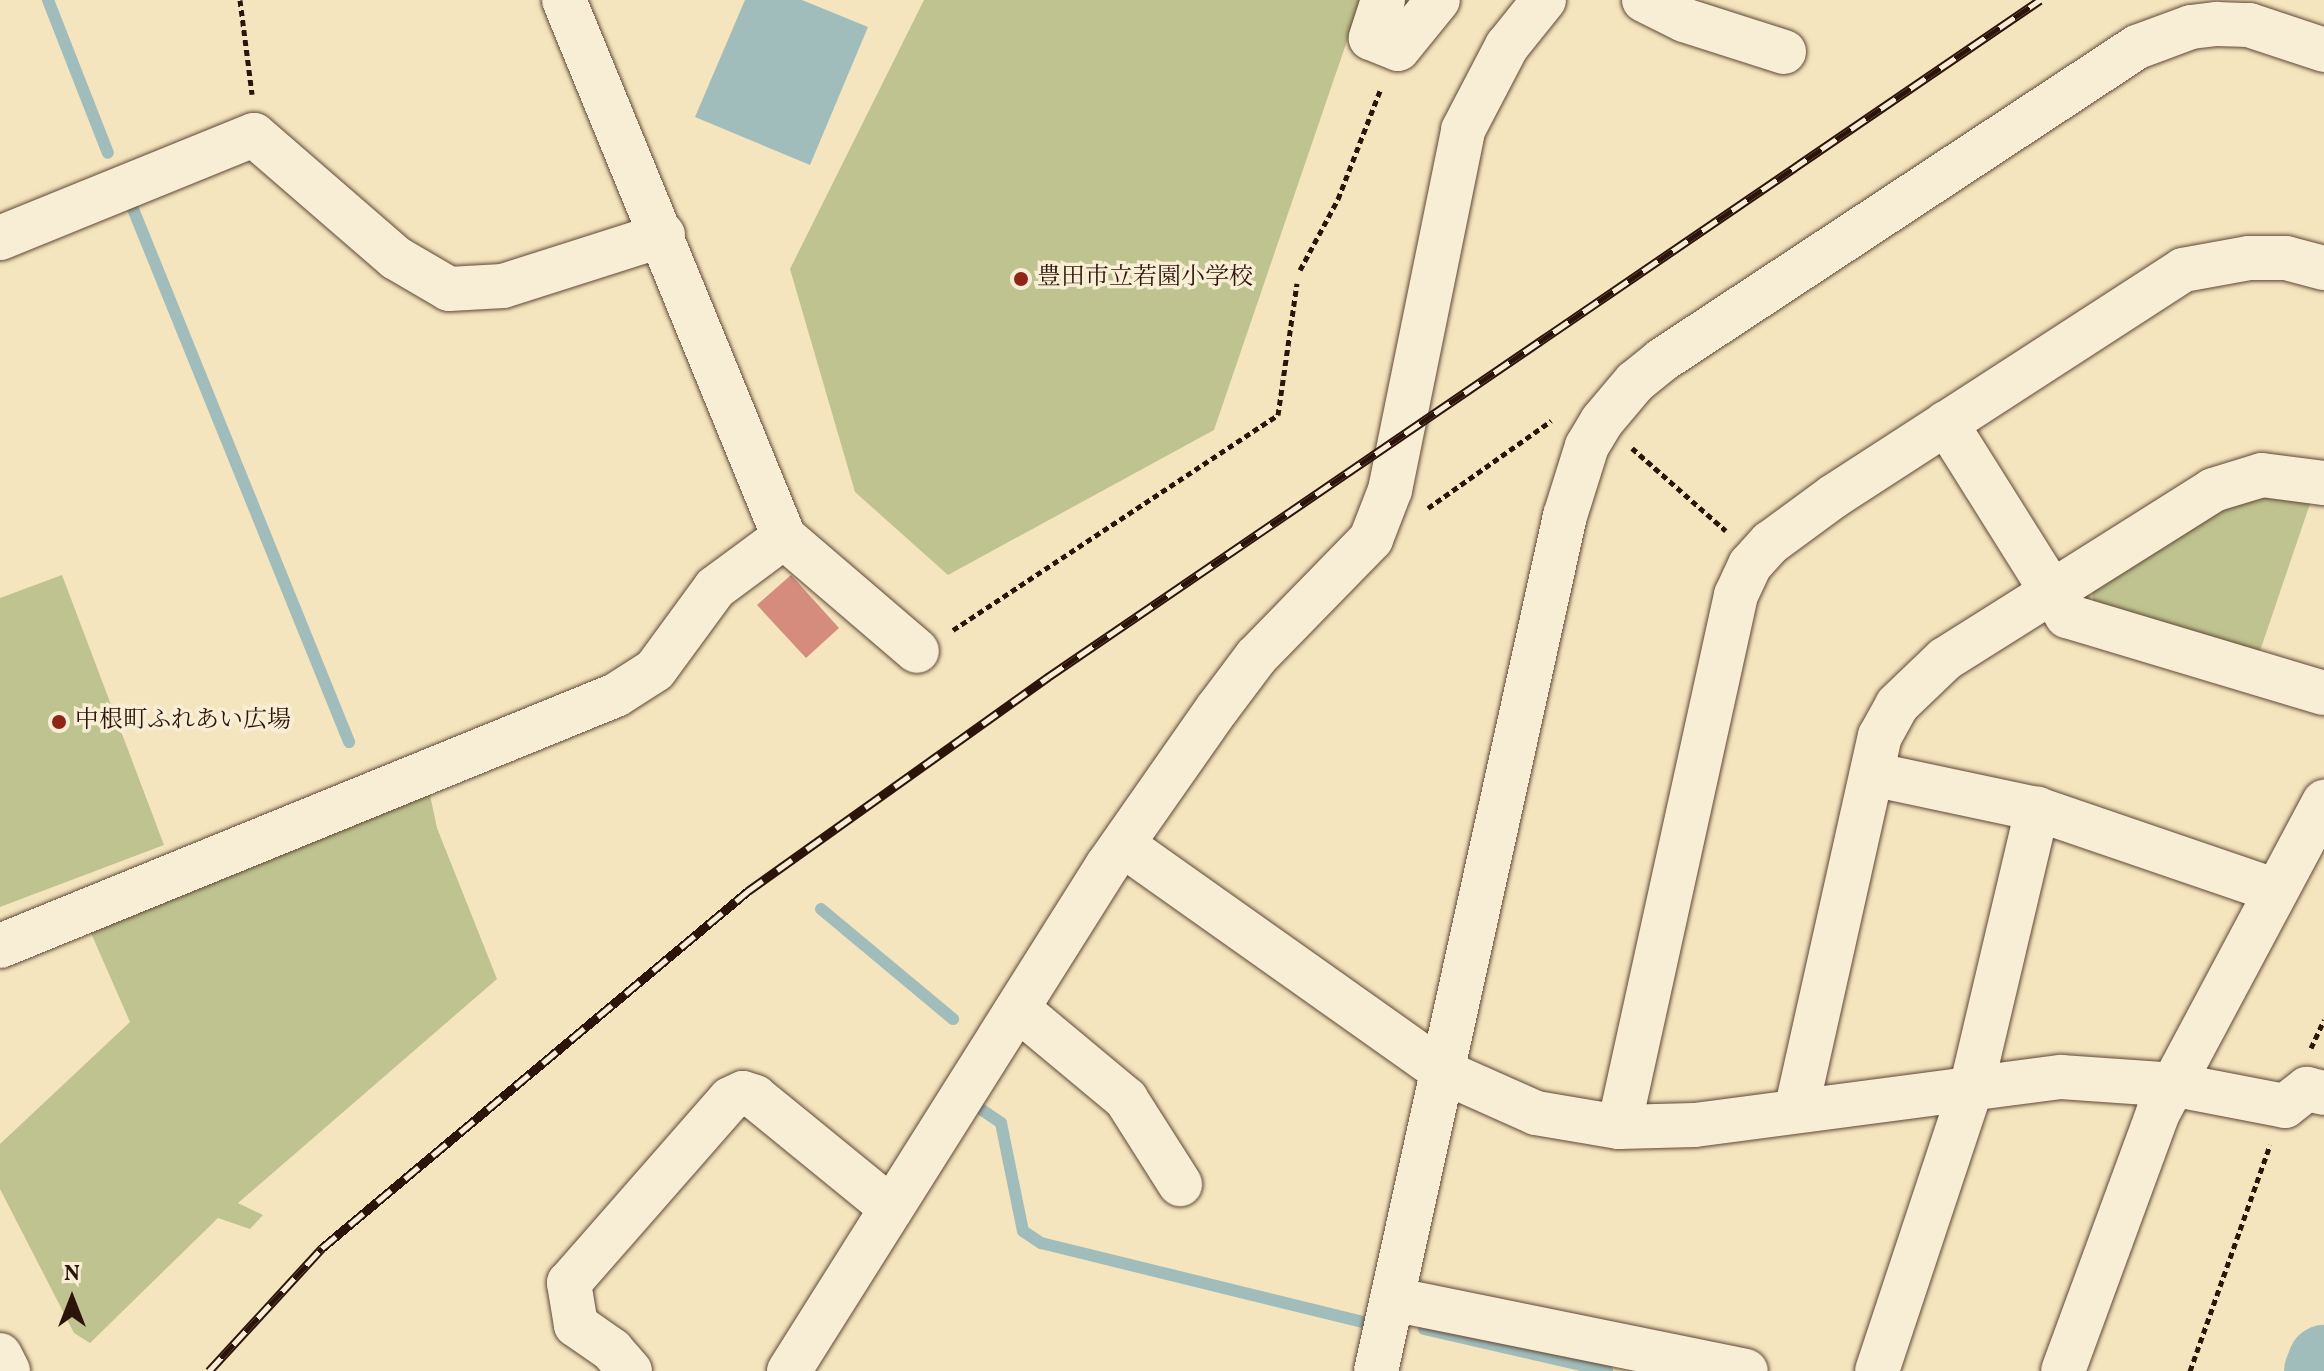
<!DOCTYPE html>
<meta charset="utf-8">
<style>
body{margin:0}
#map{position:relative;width:2324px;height:1371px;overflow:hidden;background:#f5e5be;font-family:Vollkorn,"Noto Serif JP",serif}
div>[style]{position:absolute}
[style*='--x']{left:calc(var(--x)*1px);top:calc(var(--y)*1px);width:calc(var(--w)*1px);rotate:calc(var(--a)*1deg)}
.green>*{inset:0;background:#bfc38f}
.water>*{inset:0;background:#a0bdbb}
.stream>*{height:12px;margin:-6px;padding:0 6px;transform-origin:6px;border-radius:6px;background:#a0bdbb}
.river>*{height:72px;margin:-36px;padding:0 36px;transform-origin:36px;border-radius:36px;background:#a0bdbb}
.building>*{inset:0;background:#d58c7d}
.path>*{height:5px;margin-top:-2.5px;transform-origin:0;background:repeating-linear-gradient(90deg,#2d140a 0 6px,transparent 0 10px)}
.roads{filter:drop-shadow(0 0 2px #5f4837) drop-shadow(0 0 2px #5f4837)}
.minor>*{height:44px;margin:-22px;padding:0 22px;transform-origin:22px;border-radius:22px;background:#f8eed5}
.rail>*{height:9px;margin-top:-4.5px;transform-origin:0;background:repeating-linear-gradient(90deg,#f8eed5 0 18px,#2d140a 0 36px);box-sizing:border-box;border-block:2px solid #2d140a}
.dots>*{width:22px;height:22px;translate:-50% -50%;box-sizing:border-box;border:4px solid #f8eed5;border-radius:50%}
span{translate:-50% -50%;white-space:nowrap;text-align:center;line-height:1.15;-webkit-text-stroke:7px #f8eed5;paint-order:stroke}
.poi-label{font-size:24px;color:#2d140a}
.left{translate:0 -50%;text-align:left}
.north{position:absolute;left:32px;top:1259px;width:80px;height:80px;-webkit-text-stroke:6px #f8eed5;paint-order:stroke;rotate:0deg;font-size:22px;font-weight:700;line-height:32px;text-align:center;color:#2d140a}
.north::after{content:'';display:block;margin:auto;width:28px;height:36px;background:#2d140a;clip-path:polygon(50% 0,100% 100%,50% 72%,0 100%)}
</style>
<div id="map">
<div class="green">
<div style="clip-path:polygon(924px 0,1361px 0,1214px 430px,948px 575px,855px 492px,790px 269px)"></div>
<div style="clip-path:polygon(2261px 485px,2314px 492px,2259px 654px,2093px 604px,2092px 579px)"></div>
<div style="clip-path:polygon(62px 575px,164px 845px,0 907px,0 598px)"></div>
<div style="clip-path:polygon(430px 795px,437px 828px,497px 979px,238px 1203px,263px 1215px,250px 1229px,218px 1218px,90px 1343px,74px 1333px,0 1189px,0 1144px,130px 1022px,87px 924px)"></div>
</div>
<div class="water">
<div style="clip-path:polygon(745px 0,802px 0,868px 27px,810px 165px,695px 117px)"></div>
</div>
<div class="stream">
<div style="--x:48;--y:0;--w:164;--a:68.6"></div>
<div style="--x:129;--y:199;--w:586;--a:67.94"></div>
<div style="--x:821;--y:909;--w:172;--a:39.8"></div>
<div style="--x:982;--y:1110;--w:23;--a:34"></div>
<div style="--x:1001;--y:1123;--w:110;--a:78.5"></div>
<div style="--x:1023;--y:1231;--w:22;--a:34"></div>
<div style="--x:1041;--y:1243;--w:332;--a:13.8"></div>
<div style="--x:1424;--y:1329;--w:188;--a:12.9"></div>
</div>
<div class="river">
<div style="--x:2320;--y:1371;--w:11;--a:-68"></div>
</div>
<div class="building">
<div style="clip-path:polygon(791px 575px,839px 628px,806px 658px,757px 605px)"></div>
</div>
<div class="path">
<div style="--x:240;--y:0;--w:95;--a:82.7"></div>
<div style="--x:1300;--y:270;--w:81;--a:-61.8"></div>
<div style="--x:1338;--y:199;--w:119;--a:-68.8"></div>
<div style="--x:1632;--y:448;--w:125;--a:41.4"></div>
<div style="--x:1428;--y:508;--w:151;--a:-35.3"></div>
<div style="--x:953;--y:630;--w:390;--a:-33.5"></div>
<div style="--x:1278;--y:415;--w:133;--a:-81.8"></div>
<div style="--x:2311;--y:1048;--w:31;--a:-65"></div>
<div style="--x:2190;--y:1371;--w:240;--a:-70.5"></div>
</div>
<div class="roads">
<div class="minor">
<div style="--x:564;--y:0;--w:580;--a:67.72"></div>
<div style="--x:784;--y:537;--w:175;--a:40.6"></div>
<div style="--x:1383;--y:0;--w:40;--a:108"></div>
<div style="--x:1371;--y:38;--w:29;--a:22"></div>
<div style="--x:1398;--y:49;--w:63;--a:-50.8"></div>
<div style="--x:1644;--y:0;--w:45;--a:26.6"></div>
<div style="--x:1684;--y:20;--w:105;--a:17.7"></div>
<div style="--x:0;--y:238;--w:274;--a:-22.1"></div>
<div style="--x:254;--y:135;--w:188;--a:40.9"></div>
<div style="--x:396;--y:258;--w:61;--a:30.3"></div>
<div style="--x:449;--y:289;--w:54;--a:-3.2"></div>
<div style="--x:503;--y:286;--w:168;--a:-17.7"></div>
<div style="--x:1946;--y:423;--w:228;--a:57.9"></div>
<div style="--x:2067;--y:616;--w:268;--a:16.7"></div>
<div style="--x:1872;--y:774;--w:169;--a:12"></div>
<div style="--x:2037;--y:809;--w:250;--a:18.9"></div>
<div style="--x:1123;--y:845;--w:393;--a:35.3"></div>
<div style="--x:1444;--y:1072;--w:101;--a:24"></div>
<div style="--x:1536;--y:1113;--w:84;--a:9.6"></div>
<div style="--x:1619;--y:1127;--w:76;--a:-1.5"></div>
<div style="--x:1695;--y:1125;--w:369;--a:-7.5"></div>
<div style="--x:2061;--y:1077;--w:115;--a:4"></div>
<div style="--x:2176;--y:1085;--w:111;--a:10.9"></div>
<div style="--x:2285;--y:1106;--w:28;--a:-38"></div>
<div style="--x:2307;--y:1089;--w:17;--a:13"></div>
<div style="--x:0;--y:946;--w:665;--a:-22.17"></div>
<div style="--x:616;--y:695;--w:46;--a:-32.7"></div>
<div style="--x:655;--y:670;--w:102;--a:-53.8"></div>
<div style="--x:715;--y:588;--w:86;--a:-36.5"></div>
<div style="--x:1018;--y:1009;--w:141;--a:39.8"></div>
<div style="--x:1126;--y:1099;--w:101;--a:57.6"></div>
<div style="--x:1796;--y:1111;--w:384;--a:-77.4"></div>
<div style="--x:1880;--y:736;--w:35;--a:-61"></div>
<div style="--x:1897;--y:705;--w:66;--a:-43.8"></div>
<div style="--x:1945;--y:659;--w:317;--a:-32.2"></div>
<div style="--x:2213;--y:490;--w:51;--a:-17"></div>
<div style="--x:2262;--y:475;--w:63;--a:7.4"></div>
<div style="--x:1619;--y:1127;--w:545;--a:-77.6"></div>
<div style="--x:1736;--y:595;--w:33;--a:-65"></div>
<div style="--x:1750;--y:565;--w:30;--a:-48"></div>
<div style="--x:1770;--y:543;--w:79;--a:-36.3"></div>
<div style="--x:1834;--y:496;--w:416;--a:-32.9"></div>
<div style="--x:2183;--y:270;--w:67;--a:-10.3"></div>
<div style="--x:2249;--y:258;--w:37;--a:0"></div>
<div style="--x:2286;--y:258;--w:39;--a:15"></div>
<div style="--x:1392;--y:1299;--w:361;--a:11.5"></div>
<div style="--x:0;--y:1355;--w:18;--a:63"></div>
<div style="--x:630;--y:1371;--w:28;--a:-131"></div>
<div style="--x:612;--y:1350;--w:44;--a:-145.2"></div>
<div style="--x:576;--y:1325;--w:43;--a:-99.5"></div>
<div style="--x:569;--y:1283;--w:244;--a:-48.8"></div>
<div style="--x:730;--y:1099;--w:14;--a:-25"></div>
<div style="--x:743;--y:1093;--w:13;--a:18"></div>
<div style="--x:755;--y:1097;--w:176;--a:39.2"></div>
<div style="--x:789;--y:1371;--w:597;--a:-57.8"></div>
<div style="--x:1107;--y:866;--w:192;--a:-55"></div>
<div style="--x:1217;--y:709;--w:65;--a:-53.1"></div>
<div style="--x:1256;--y:657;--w:165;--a:-45.7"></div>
<div style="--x:1371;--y:539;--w:53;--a:-68.8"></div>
<div style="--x:1390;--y:490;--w:367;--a:-78.5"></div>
<div style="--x:1463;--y:130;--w:95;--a:-62.4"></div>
<div style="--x:1507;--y:46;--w:59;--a:-51.2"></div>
<div style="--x:1376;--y:1371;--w:876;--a:-77.54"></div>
<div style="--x:1565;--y:516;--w:73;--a:-72.6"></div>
<div style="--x:1587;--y:446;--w:29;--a:-59"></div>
<div style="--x:1602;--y:421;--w:51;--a:-49.8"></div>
<div style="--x:1635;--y:382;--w:35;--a:-39"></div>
<div style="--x:1662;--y:360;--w:569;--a:-33.38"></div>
<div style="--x:2137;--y:47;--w:58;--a:-20.3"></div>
<div style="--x:2191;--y:27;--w:26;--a:-7"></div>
<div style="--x:2217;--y:24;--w:32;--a:2"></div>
<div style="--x:2249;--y:25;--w:79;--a:18.4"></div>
<div style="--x:1877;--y:1371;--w:301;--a:-71.6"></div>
<div style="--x:1972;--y:1085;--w:284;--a:-76.7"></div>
<div style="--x:2063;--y:1371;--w:275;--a:-69.8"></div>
<div style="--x:2158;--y:1113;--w:353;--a:-61.9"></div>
</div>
</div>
<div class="rail">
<div style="--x:209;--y:1371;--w:167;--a:-47.4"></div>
<div style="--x:322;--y:1248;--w:556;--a:-39.96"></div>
<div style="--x:748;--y:891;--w:369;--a:-35.5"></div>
<div style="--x:1048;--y:677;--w:1201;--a:-34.31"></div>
</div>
<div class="dots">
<div style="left:1021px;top:279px;background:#8f2418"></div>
<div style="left:59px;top:722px;background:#8f2418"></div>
</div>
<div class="poi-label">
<span class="left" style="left:1037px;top:279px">豊田市立若園小学校</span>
<span class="left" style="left:75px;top:722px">中根町ふれあい広場</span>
</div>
<div class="north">N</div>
</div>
